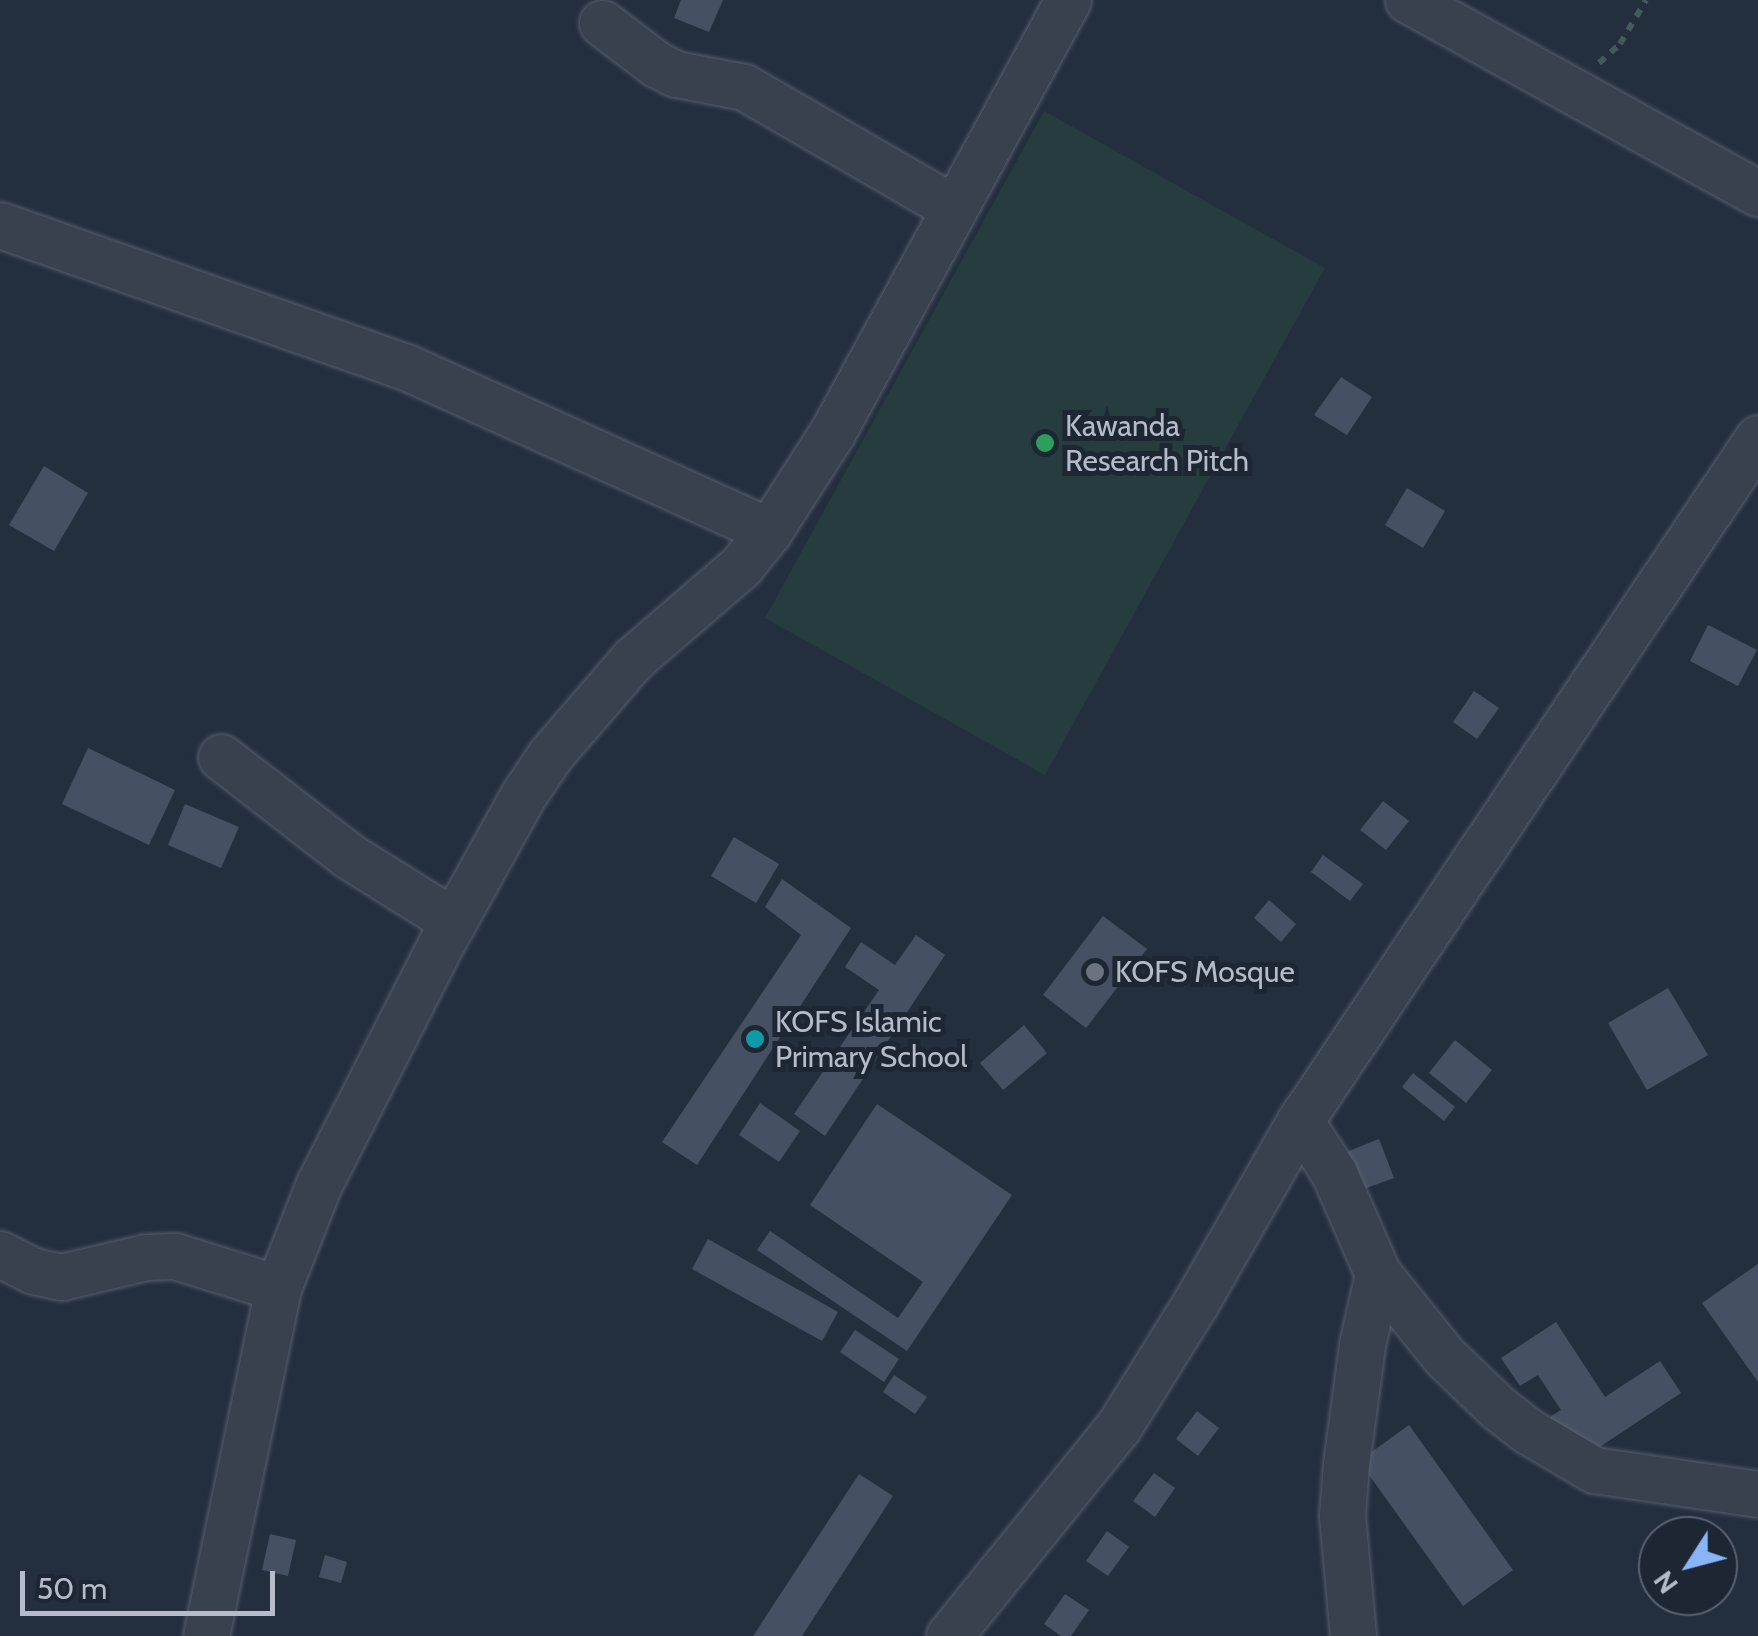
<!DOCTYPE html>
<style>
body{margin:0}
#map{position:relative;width:1758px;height:1636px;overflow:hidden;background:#242f3e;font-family:Cabin,sans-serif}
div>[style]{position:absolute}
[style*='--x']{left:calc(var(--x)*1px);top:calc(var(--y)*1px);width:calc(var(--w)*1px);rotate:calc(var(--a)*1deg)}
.green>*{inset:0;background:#263c3f}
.building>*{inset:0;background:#455162}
.path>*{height:6px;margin-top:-3px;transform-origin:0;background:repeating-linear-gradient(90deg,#44595c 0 8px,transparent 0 16px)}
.roads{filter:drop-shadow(0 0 2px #565f6c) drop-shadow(0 0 2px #565f6c)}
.minor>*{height:45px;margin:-22.5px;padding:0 22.5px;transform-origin:22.5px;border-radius:22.5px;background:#38414e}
.dots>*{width:28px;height:28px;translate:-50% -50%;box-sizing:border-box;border:5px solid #1d2633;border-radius:50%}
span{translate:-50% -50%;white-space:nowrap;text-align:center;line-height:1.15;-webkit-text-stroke:10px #1d2633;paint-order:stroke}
.poi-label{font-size:30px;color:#b4bcc9}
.left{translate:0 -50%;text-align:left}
.north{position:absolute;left:1638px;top:1516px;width:100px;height:100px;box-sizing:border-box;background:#1d2633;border:2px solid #59626f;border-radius:50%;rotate:234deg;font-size:28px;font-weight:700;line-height:40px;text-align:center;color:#b4bcc9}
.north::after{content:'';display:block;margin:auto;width:35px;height:45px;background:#8ab4f8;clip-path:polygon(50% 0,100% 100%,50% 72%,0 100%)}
.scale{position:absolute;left:20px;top:1571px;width:255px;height:45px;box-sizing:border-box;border:5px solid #b4bcc9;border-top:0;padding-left:12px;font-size:30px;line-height:35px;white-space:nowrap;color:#b4bcc9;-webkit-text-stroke:8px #1d2633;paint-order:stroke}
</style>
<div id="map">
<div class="green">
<div style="clip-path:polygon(1044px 111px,1325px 268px,1045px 775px,765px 618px)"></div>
</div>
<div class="building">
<div style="clip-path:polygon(681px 0,723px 0,709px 32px,674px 18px)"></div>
<div style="clip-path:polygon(1341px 377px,1372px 397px,1347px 435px,1314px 415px)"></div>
<div style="clip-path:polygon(44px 466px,88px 493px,54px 551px,9px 525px)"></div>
<div style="clip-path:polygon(1407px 488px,1445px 511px,1423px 548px,1385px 525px)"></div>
<div style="clip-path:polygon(1708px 625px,1757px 650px,1738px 686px,1690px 661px)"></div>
<div style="clip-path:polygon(1474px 691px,1499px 708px,1477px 739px,1453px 722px)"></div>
<div style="clip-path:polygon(88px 748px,175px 790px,149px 845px,62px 804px)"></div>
<div style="clip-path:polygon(1383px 801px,1409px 821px,1386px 850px,1360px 830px)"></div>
<div style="clip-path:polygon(185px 804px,239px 827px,221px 868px,168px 845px)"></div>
<div style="clip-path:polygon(734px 837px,779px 864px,756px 903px,711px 876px)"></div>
<div style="clip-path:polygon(1323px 855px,1363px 884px,1350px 901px,1311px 872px)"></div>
<div style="clip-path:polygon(782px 879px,851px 928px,697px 1165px,662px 1142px,801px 935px,765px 907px)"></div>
<div style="clip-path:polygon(1269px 900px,1296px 924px,1281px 942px,1254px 918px)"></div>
<div style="clip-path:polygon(1103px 916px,1147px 949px,1086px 1028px,1043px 995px)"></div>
<div style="clip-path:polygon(916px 935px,945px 955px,825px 1136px,794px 1114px,879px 990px,845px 967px,861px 942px,895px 965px)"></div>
<div style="clip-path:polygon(1668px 988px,1708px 1055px,1647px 1090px,1608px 1023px)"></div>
<div style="clip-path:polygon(1024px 1025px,1047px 1053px,1003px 1090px,980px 1063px)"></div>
<div style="clip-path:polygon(1455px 1040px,1492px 1070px,1466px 1103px,1429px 1073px)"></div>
<div style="clip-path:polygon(1413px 1073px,1455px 1107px,1444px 1121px,1402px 1087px)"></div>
<div style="clip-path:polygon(760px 1103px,800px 1131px,779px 1162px,739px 1135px)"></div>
<div style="clip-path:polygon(877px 1104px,1012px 1195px,907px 1351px,757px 1250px,770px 1231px,898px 1318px,923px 1282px,810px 1205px)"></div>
<div style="clip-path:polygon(1379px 1139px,1394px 1178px,1361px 1190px,1346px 1152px)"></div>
<div style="clip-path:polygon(708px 1239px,838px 1312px,822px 1341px,692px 1269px)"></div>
<div style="clip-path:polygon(1758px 1264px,1758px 1382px,1702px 1303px)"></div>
<div style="clip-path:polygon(1556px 1322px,1605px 1397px,1660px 1361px,1681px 1393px,1589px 1454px,1575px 1433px,1565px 1439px,1550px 1417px,1561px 1410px,1538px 1375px,1520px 1386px,1501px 1358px)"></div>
<div style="clip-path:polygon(855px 1330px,899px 1359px,884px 1382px,840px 1352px)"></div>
<div style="clip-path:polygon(894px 1375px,927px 1397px,915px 1414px,883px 1392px)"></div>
<div style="clip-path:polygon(1197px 1411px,1219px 1428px,1198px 1456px,1176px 1439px)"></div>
<div style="clip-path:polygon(1409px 1425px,1513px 1570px,1463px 1606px,1359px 1461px)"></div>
<div style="clip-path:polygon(1154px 1473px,1175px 1488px,1155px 1517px,1133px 1501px)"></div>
<div style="clip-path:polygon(859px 1474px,893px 1496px,802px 1636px,753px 1636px)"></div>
<div style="clip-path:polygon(1107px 1531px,1129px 1547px,1108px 1576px,1086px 1561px)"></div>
<div style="clip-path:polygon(270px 1534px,296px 1540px,288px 1576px,262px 1570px)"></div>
<div style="clip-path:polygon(325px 1555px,347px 1562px,341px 1583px,319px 1577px)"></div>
<div style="clip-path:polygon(1065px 1594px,1089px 1610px,1071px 1636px,1061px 1636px,1044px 1624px)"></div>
</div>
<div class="path">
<div style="--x:1599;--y:63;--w:28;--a:-42"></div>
<div style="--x:1620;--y:44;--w:51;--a:-59.4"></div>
</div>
<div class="roads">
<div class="minor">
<div style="--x:1408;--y:0;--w:400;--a:28.9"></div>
<div style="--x:602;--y:23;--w:68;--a:37.2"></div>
<div style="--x:656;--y:64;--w:22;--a:27"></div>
<div style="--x:676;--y:74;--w:69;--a:10.8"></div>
<div style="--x:744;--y:87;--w:242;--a:30"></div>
<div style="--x:0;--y:225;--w:430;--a:19.3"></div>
<div style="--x:406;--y:367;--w:398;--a:24.3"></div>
<div style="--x:221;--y:757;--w:162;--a:37.7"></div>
<div style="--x:349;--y:856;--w:123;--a:32"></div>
<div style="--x:1300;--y:1121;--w:62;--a:56.8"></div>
<div style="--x:1334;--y:1173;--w:110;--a:66.5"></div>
<div style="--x:1378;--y:1274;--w:107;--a:51.1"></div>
<div style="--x:1445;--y:1357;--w:72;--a:43.9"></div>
<div style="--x:1497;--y:1407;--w:39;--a:38"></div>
<div style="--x:1528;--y:1431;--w:77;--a:30.6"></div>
<div style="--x:1594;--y:1470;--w:166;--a:8.3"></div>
<div style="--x:0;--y:1254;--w:37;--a:27"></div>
<div style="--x:33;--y:1271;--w:29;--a:12"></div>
<div style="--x:61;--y:1277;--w:87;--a:-13.2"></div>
<div style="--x:146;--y:1257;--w:29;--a:-2"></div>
<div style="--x:175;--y:1256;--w:108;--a:17.3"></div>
<div style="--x:206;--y:1636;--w:355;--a:-78.3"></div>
<div style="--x:278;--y:1288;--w:112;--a:-68.5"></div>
<div style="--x:319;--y:1184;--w:274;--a:-63.1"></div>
<div style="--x:443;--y:940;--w:167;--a:-61"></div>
<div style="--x:524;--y:794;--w:48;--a:-56"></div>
<div style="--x:551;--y:754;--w:125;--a:-49.2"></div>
<div style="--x:633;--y:659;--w:143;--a:-40.7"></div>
<div style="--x:741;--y:566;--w:45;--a:-51.3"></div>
<div style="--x:769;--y:531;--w:117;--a:-57.3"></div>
<div style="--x:832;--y:433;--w:493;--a:-61.4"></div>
<div style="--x:949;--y:1636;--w:270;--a:-51"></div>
<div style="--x:1119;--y:1426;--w:144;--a:-58.1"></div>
<div style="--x:1195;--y:1304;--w:211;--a:-60.2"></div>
<div style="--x:1300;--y:1121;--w:822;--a:-56.16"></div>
<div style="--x:1353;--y:1636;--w:121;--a:-95.2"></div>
<div style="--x:1342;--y:1515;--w:51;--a:-85.5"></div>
<div style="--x:1346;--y:1464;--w:120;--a:-82.3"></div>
<div style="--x:1362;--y:1345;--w:73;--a:-77.3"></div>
</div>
</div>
<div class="dots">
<div style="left:1045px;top:443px;background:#2e9e5b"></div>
<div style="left:1095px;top:972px;background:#6b7280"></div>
<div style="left:755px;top:1039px;background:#0f9aa8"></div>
</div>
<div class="poi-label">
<span class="left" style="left:1065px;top:443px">Kawanda<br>Research Pitch</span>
<span class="left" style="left:1115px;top:972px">KOFS Mosque</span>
<span class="left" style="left:775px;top:1039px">KOFS Islamic<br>Primary School</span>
</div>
<div class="north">N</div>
<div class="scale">50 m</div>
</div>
